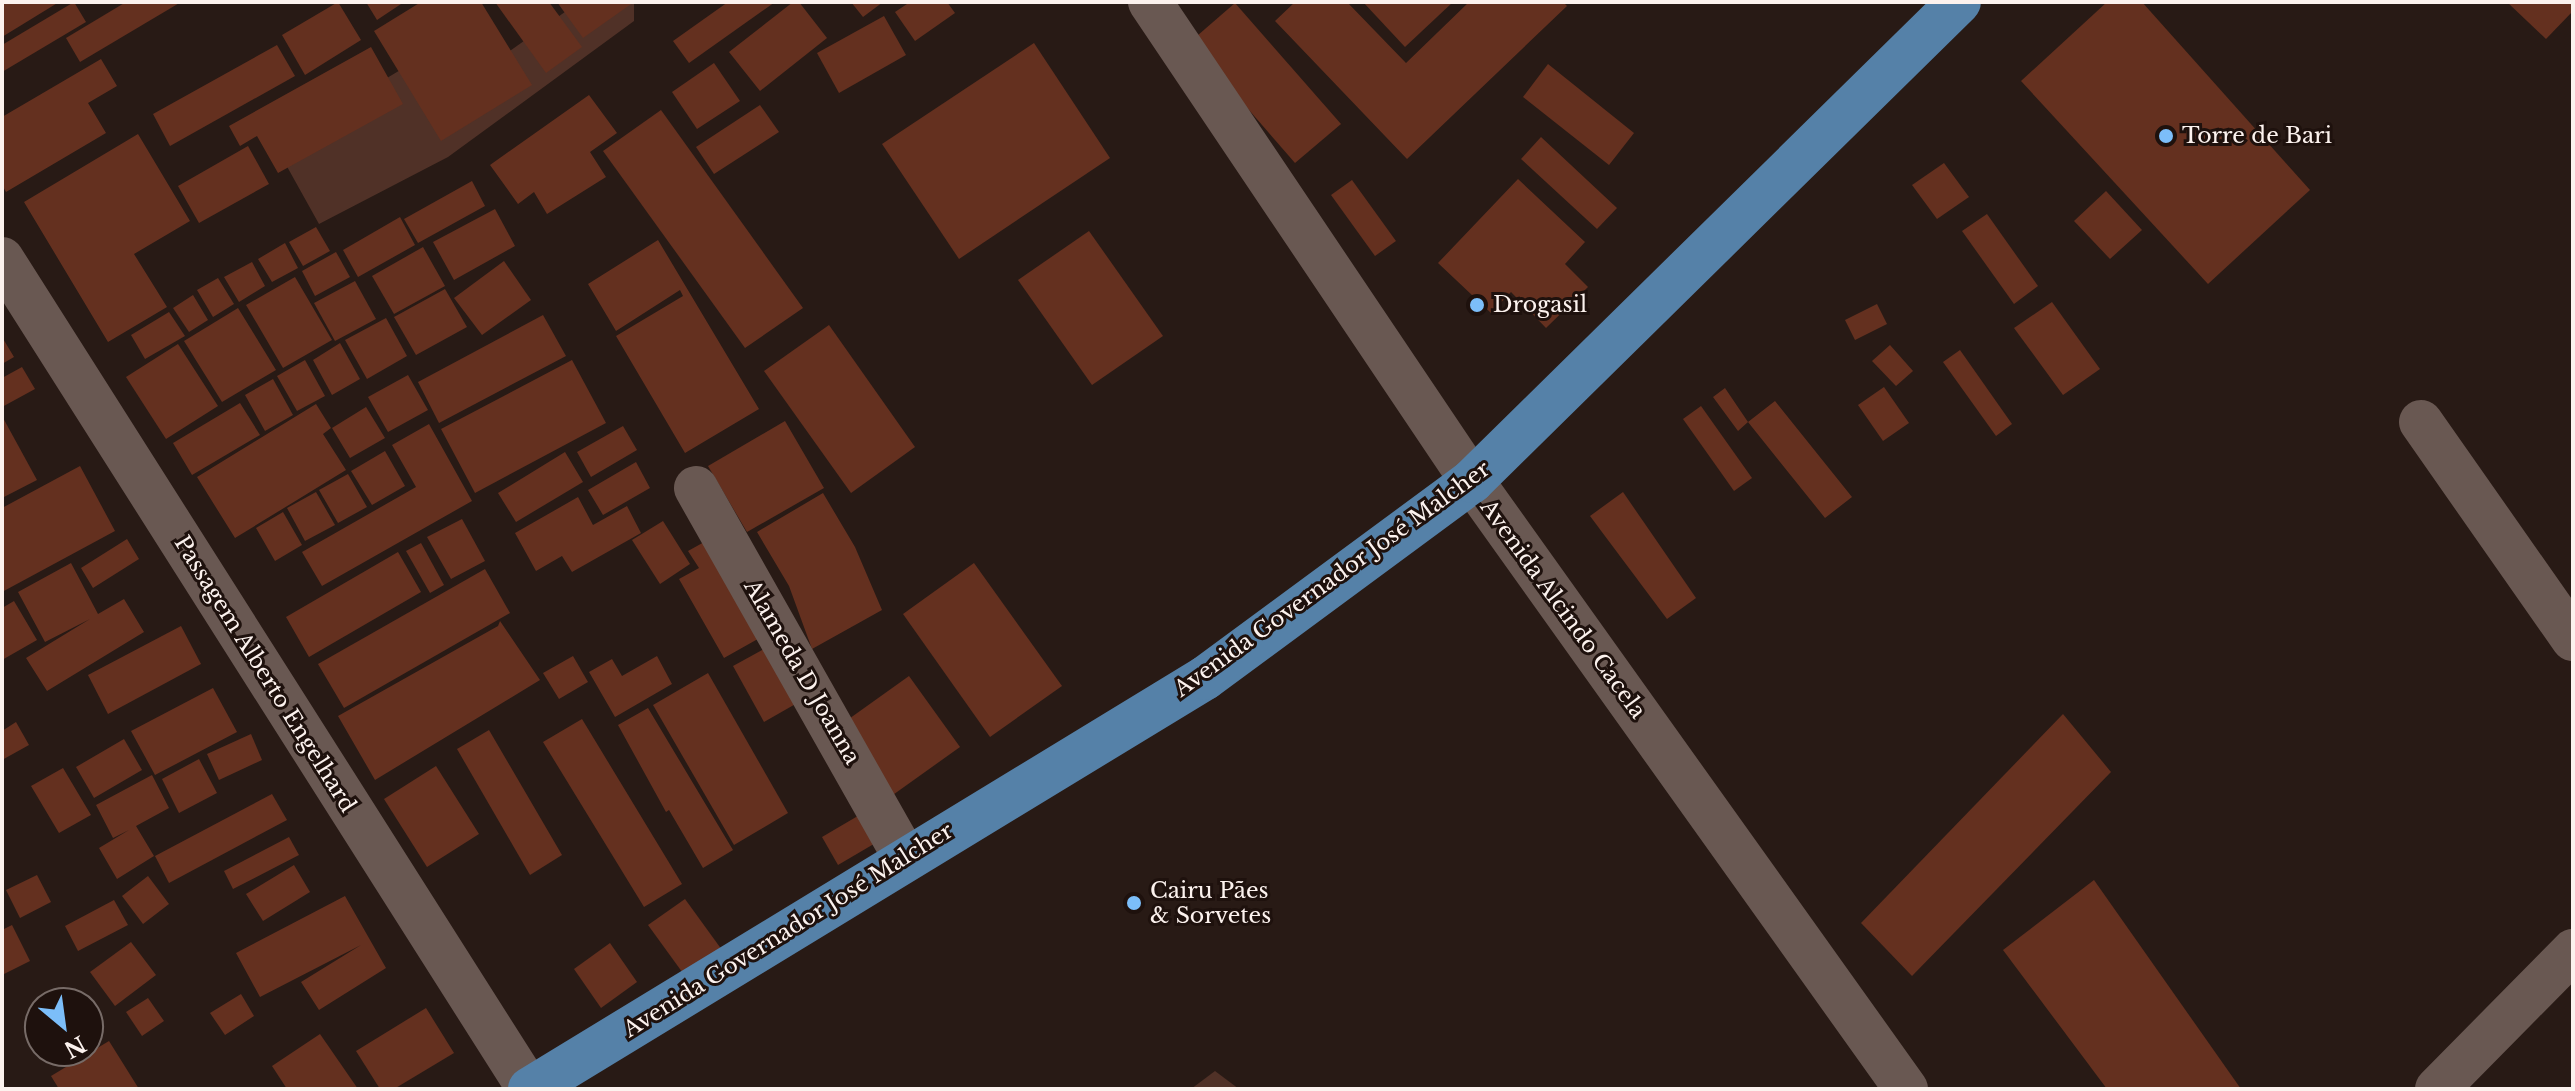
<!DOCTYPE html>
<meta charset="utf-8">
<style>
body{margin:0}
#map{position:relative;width:2575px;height:1091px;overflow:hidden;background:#281a15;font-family:"Libre Baskerville",serif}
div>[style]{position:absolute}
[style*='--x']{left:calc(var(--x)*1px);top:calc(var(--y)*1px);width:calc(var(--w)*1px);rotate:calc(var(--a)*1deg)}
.green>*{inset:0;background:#503127}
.building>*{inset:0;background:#64301f}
.street>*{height:44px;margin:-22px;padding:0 22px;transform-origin:22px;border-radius:22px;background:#695852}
.secondary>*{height:44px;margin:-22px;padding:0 22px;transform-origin:22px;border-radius:22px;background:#695852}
.primary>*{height:44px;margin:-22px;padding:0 22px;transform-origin:22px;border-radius:22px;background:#5581a8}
.dots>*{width:22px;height:22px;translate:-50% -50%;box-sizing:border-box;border:4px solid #1e110d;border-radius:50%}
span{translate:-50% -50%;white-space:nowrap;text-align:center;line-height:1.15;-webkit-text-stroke:6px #1e110d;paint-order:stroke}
.poi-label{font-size:22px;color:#fcf2ee}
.left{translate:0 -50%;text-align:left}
.street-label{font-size:22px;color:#fcf2ee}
.frame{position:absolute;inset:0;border:4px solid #fcf2ee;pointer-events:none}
.north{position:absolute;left:24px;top:987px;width:80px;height:80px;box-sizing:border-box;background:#1e110d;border:2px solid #776b67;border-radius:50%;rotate:151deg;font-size:22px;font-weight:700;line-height:32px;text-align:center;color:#fcf2ee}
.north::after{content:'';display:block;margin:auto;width:28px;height:36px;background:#7cbef9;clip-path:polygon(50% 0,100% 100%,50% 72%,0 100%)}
</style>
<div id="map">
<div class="green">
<div style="clip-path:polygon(579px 2px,634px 2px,634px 21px,448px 157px,319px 224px,275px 145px,402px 69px,442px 99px)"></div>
<div style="clip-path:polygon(1215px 1071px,1239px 1089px,1191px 1089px)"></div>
</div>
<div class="building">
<div style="clip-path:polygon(2px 2px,59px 2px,2px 37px)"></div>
<div style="clip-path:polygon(74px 2px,86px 22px,2px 72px,2px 45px)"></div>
<div style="clip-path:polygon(126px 2px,181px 2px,80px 62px,66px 38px)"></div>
<div style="clip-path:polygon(338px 2px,361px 40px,305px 75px,282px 35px)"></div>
<div style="clip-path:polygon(366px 2px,404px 2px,377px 20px)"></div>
<div style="clip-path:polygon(421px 2px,481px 2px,532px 85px,441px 141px,374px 31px)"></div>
<div style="clip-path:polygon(495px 2px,549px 2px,582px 47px,546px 73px)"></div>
<div style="clip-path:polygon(557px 2px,634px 2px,583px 38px)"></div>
<div style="clip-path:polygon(728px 2px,775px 2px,689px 63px,673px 41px)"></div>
<div style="clip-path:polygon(793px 2px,799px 2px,827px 38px,760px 91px,729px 52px)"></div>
<div style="clip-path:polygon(851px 2px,883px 2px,863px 17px)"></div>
<div style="clip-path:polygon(910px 2px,947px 2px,955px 13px,915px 41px,895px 12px)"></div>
<div style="clip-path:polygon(1295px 2px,1347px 2px,1406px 63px,1469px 2px,1563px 2px,1567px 6px,1407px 159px,1275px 21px)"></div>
<div style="clip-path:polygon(1363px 2px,1453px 2px,1405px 47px)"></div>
<div style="clip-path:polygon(2107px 2px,2142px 2px,2310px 190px,2208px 284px,2021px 81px)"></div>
<div style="clip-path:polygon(2507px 2px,2573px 2px,2573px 11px,2546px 39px)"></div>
<div style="clip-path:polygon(1235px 3px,1341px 124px,1295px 163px,1190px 42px)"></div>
<div style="clip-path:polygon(884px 16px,906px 55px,839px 93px,817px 53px)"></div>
<div style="clip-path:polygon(1034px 43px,1110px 158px,959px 259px,882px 144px)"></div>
<div style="clip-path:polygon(277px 45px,295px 76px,170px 146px,153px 114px)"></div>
<div style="clip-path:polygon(371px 47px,403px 104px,278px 173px,257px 136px,240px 146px,229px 126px)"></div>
<div style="clip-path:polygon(101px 59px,117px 86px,88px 103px,106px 133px,6px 192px,2px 185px,2px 117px)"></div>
<div style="clip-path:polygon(714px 63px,740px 101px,697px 129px,672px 92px)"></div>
<div style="clip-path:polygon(1548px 64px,1634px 133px,1609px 165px,1523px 97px)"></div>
<div style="clip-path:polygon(589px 95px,617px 133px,590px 152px,606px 177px,547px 214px,534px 192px,518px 204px,490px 165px)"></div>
<div style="clip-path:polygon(760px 105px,779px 132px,714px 174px,696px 147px)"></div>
<div style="clip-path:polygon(661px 110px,803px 308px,745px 348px,603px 151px)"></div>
<div style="clip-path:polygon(138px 134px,190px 221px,134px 254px,167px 307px,108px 342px,24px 202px)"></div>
<div style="clip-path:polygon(1541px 137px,1617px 208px,1597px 229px,1521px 159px)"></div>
<div style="clip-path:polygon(248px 146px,269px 184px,199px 223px,178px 186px)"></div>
<div style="clip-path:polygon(1944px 163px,1969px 197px,1937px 219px,1912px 185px)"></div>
<div style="clip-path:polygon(1518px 179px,1585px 242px,1565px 264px,1588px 287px,1546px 328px,1511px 292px,1491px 313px,1438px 263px)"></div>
<div style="clip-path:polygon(1352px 180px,1396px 241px,1375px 256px,1331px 195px)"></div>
<div style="clip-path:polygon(472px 181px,485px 206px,418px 243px,404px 219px)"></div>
<div style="clip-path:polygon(2106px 191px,2142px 230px,2110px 259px,2074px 221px)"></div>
<div style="clip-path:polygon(495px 209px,515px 246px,454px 280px,433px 242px)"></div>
<div style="clip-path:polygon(1987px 214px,2038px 286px,2014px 304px,1962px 231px)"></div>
<div style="clip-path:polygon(400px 217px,415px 245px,358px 277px,343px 250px)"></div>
<div style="clip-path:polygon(316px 227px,330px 251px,303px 266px,289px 242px)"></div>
<div style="clip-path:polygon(1089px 231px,1163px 336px,1092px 385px,1018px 280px)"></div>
<div style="clip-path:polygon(658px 240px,759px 409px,685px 453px,616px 336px,683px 296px,680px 290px,616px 331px,588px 284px)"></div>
<div style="clip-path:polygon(285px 243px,298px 268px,272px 282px,258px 259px)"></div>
<div style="clip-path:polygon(423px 247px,445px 286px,394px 314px,372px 276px)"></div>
<div style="clip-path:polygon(336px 252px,350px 277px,315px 296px,302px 271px)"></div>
<div style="clip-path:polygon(504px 261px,531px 300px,482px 335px,454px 298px)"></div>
<div style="clip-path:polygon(252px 262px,265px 286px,239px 302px,224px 277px)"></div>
<div style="clip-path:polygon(295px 277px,332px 340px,283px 368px,246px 305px)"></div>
<div style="clip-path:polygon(218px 278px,234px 304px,213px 317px,197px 290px)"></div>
<div style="clip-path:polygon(355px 281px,376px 319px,335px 341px,314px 303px)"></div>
<div style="clip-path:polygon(445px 289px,467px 327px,416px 355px,394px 317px)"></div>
<div style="clip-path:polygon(193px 295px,208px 320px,189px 332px,173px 308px)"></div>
<div style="clip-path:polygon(2052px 302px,2100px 369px,2063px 395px,2014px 328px)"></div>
<div style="clip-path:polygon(1877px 304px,1887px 324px,1855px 340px,1845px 320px)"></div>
<div style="clip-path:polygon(238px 308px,276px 370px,222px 402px,184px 341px)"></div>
<div style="clip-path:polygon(169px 312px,185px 336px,145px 359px,131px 335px)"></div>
<div style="clip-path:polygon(543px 315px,566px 356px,439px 423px,418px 382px)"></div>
<div style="clip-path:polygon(386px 318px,407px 356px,367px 379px,345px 340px)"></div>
<div style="clip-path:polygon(829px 325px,915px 447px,851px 493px,764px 371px)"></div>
<div style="clip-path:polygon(2px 337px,14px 357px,2px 364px)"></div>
<div style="clip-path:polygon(340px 343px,360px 379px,332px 395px,313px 360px)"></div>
<div style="clip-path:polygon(178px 344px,218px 406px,166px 439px,126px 377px)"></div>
<div style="clip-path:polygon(1890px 345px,1913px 371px,1896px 386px,1872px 361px)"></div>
<div style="clip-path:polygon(1960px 350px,2012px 424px,1996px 436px,1943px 362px)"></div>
<div style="clip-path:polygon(305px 360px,325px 396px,297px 411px,277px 376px)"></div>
<div style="clip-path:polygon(572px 360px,606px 423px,475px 493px,441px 429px)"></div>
<div style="clip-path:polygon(22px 367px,35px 389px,2px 407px,2px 378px)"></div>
<div style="clip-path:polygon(408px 375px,428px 410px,388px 432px,368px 397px)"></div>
<div style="clip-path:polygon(273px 379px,293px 415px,265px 431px,245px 395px)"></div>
<div style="clip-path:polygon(1884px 387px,1909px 423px,1883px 441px,1858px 405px)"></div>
<div style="clip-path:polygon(1725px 388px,1748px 422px,1775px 401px,1852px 497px,1825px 518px,1748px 422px,1738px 431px,1713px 397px)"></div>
<div style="clip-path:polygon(240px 403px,260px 435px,192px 475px,173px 443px)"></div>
<div style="clip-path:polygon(316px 404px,331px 428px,323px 434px,346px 470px,235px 538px,197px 477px)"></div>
<div style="clip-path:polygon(1701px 406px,1752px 478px,1734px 491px,1683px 419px)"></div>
<div style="clip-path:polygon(366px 407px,385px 438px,350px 458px,332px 428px)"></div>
<div style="clip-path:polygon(2px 416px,37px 480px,2px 498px)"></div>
<div style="clip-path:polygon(785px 421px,824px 488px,747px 532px,708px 466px)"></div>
<div style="clip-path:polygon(429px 424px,472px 501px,322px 586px,302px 552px,416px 487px,392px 445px)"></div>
<div style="clip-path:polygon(623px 426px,637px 450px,591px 477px,577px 452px)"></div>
<div style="clip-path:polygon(385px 451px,405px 486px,372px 505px,351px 471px)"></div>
<div style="clip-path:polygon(565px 452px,583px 482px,516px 522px,498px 493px)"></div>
<div style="clip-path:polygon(636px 462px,650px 488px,603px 515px,588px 490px)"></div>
<div style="clip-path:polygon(80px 466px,115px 531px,2px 592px,2px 508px)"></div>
<div style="clip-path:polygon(348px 474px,367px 507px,338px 523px,319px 490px)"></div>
<div style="clip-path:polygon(316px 492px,335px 525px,305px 541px,287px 508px)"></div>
<div style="clip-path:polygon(1623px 492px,1696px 598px,1667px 619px,1590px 516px)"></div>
<div style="clip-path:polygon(823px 493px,855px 547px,882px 610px,812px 649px,789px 586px,757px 532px)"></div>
<div style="clip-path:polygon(578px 497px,593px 525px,627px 506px,641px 533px,572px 572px,562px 556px,536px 571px,515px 533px)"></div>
<div style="clip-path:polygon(283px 512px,302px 545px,275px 561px,256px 528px)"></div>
<div style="clip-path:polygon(462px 519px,485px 561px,451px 579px,427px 537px)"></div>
<div style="clip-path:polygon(663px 521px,690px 564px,660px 584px,632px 540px)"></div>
<div style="clip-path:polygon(715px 536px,770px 632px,724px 658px,679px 579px,699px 568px,688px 551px)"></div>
<div style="clip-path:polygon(127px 539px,139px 559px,93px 588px,81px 568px)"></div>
<div style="clip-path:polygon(421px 543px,444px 585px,430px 593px,406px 551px)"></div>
<div style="clip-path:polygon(398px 552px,421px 592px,309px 657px,286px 617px)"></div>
<div style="clip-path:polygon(71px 563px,98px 614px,124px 599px,144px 632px,47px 691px,26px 658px,90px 619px,45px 642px,18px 592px)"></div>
<div style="clip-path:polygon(974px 563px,1062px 686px,990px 737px,903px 614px)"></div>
<div style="clip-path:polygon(485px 569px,510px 613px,344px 708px,318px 664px)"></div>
<div style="clip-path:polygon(14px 601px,37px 640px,2px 660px,2px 608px)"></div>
<div style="clip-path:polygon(500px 621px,540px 680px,375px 780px,338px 716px,498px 626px)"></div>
<div style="clip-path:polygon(181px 626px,201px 664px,108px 714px,88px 675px)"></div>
<div style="clip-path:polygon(775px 643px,806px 698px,764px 722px,733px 666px)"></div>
<div style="clip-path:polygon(573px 656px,588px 682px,559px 699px,543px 673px)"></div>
<div style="clip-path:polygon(657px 656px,672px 684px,615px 717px,589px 672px,612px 659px,622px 676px)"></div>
<div style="clip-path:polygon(708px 673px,788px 813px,734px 845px,653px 705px)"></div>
<div style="clip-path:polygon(909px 676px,960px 747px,890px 797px,839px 726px)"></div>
<div style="clip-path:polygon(213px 688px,237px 732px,155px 775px,131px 731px)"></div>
<div style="clip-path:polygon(648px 708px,733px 850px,703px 868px,669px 810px,666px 812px,618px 725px)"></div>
<div style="clip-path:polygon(2063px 714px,2111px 772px,1912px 976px,1861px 923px)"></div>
<div style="clip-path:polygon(582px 719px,682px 884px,644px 907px,543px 742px)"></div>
<div style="clip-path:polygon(16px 722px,29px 745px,2px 760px,2px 731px)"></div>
<div style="clip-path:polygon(489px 730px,562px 855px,530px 875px,457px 749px)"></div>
<div style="clip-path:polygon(251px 734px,262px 760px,219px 780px,207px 754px)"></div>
<div style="clip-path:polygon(124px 739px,142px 770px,94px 798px,76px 767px)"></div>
<div style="clip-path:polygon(199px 759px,217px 793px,179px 813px,162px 779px)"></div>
<div style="clip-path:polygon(436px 766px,479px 834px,427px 867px,384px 799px)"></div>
<div style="clip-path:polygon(63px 768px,91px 815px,59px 833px,31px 786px)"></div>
<div style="clip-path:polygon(152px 775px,169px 808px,136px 826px,154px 856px,117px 879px,99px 848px,129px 830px,113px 838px,96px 805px)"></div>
<div style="clip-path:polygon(272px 794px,287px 820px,169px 883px,155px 856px)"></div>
<div style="clip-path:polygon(868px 810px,884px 838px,838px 865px,822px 837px)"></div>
<div style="clip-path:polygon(289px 837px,299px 855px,233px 889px,224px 871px)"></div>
<div style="clip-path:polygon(294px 865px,310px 892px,263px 921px,246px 894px)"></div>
<div style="clip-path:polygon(37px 875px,51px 902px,20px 918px,6px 890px)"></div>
<div style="clip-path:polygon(148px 876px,169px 904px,143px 924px,122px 896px)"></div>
<div style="clip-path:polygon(2094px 880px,2241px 1089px,2107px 1089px,2003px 950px)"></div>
<div style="clip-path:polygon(345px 896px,386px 968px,319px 1010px,301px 982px,361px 945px,260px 997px,236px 953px)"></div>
<div style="clip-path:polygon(685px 899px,722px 950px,685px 976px,648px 925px)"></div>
<div style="clip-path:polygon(114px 900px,128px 925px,78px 951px,65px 926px)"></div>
<div style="clip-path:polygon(12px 925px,30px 961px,2px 975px,2px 930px)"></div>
<div style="clip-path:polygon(131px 942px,156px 975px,115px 1006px,90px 972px)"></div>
<div style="clip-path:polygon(610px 943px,637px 982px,601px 1008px,574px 969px)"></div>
<div style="clip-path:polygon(241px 994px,254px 1016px,225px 1035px,210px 1013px)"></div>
<div style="clip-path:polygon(148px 998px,164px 1021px,142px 1036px,126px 1012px)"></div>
<div style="clip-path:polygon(426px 1008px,454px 1053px,394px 1089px,380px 1089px,356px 1051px)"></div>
<div style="clip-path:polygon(320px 1034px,358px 1089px,287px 1089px,272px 1066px)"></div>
<div style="clip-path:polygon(109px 1041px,139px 1089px,59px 1089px,51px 1076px)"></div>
</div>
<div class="street">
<div style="--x:2;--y:259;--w:983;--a:57.59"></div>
<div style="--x:2421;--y:422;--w:265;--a:55"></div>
<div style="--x:696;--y:488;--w:425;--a:60.5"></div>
<div style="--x:2437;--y:1089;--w:194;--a:-45.4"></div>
</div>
<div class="secondary">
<div style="--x:1150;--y:2;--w:577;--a:56.09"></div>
<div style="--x:1472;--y:481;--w:747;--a:54.48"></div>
</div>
<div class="primary">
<div style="--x:530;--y:1089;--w:790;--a:-31.34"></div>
<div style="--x:1205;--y:678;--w:332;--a:-36.4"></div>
<div style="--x:1472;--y:481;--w:683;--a:-44.53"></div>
</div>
<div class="dots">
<div style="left:2166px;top:136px;background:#7cbef9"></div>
<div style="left:1477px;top:305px;background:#7cbef9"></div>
<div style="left:1134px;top:903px;background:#7cbef9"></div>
</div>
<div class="poi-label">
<span class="left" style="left:2182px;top:136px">Torre de Bari</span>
<span class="left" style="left:1493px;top:305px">Drogasil</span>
<span class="left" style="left:1150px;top:903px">Cairu Pães<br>&amp; Sorvetes</span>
</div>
<div class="street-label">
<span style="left:1332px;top:579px;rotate:-36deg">Avenida Governador José Malcher</span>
<span style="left:1563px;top:609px;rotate:54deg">Avenida Alcindo Cacela</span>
<span style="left:802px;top:672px;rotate:60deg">Alameda D Joanna</span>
<span style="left:265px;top:674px;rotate:58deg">Passagem Alberto Engelhard</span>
<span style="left:788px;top:930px;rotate:-32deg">Avenida Governador José Malcher</span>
</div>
<div class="frame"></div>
<div class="north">N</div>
</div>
